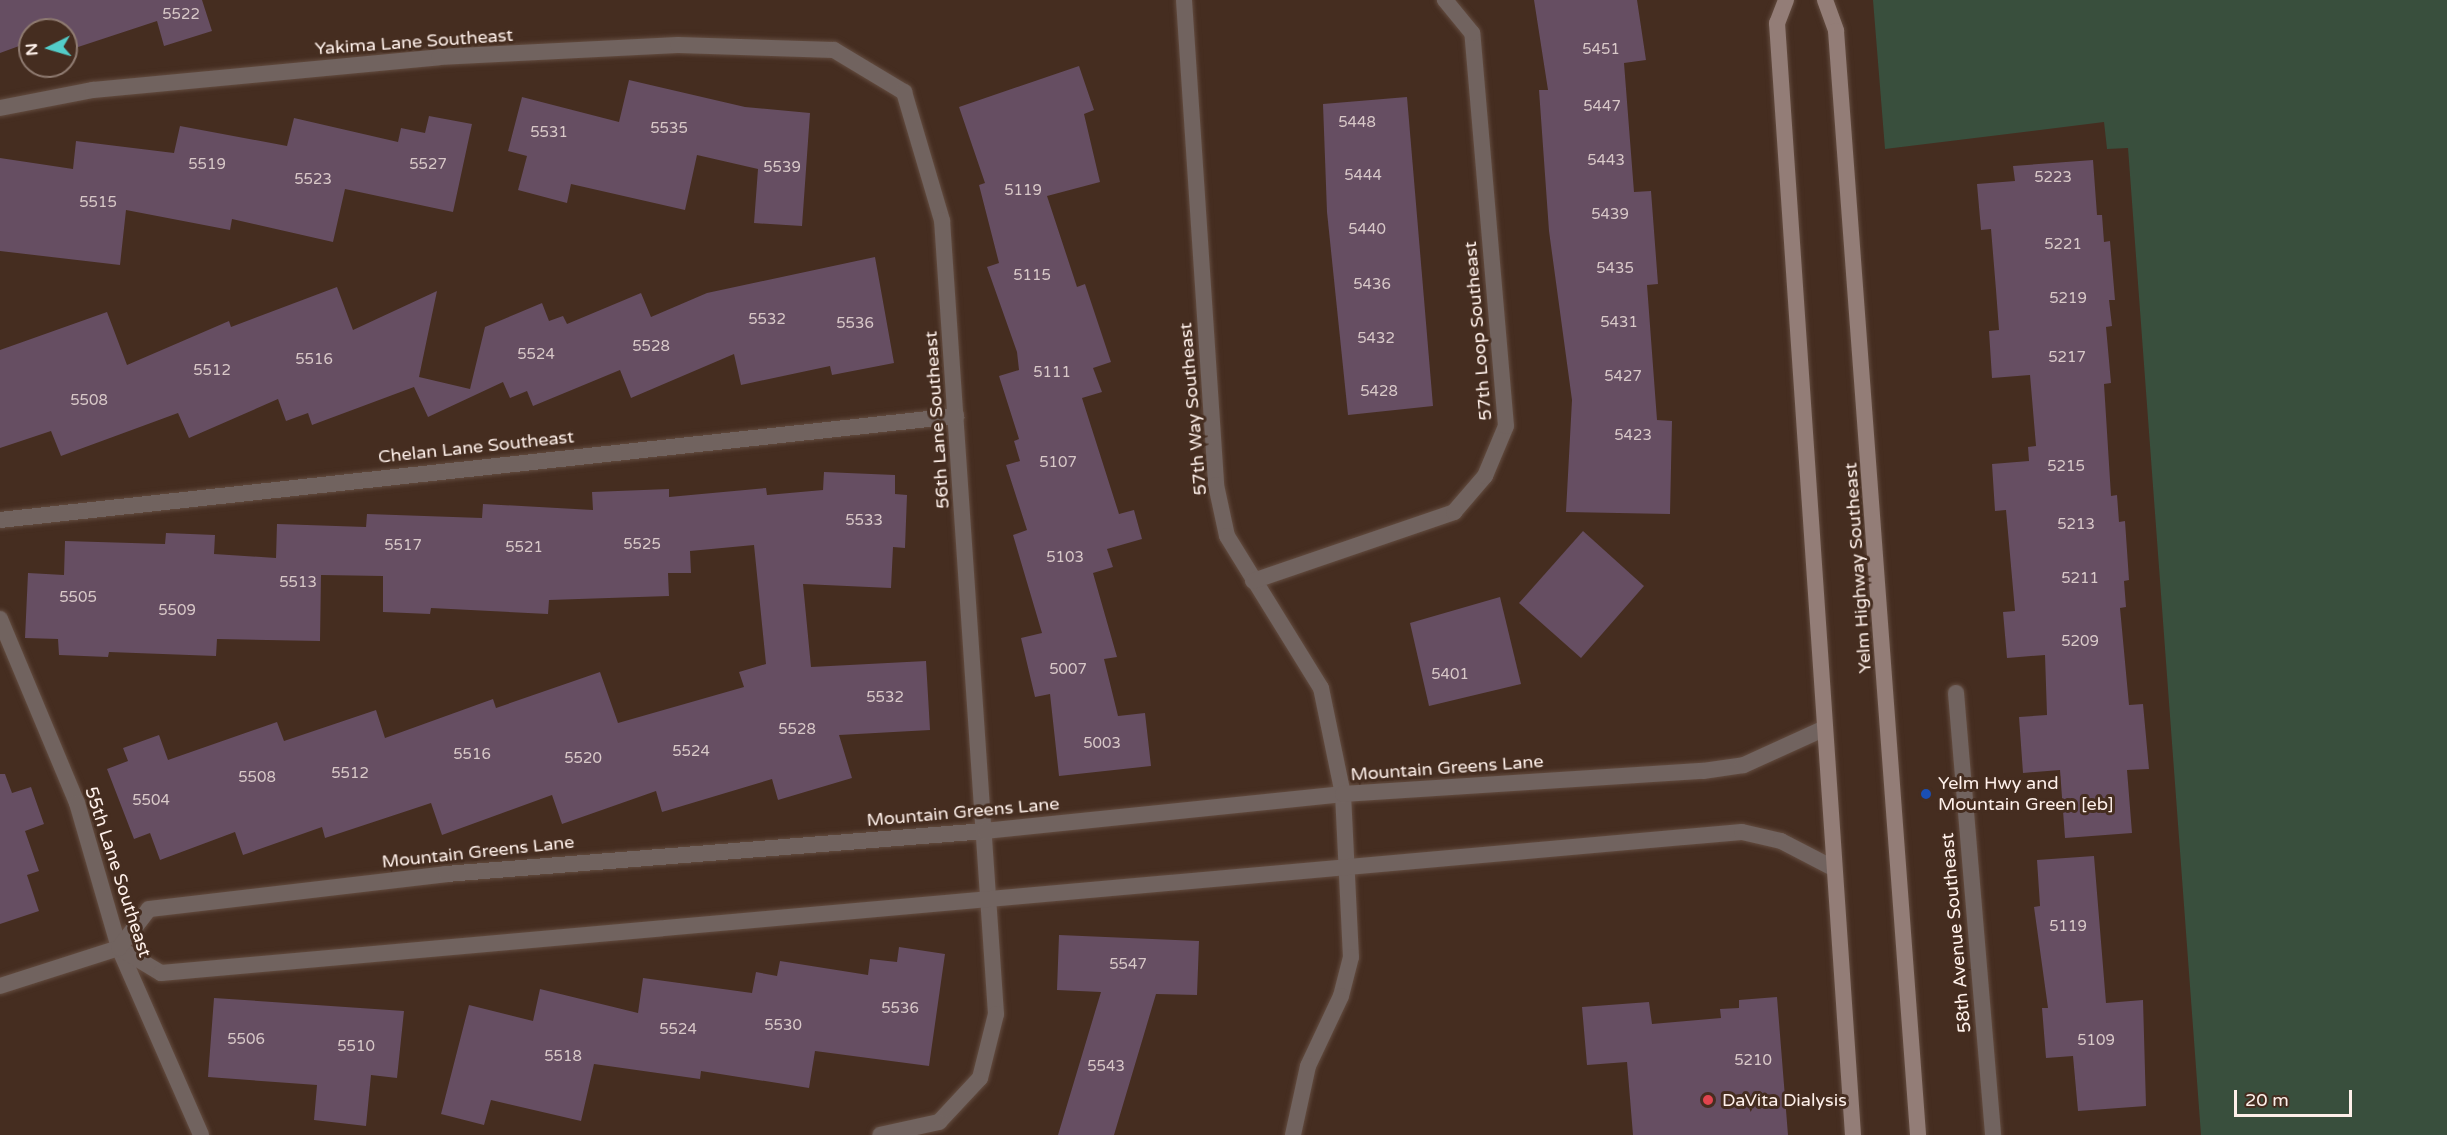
<!DOCTYPE html>
<style>
body{margin:0}
#map{position:relative;width:2447px;height:1135px;overflow:hidden;background:#452d20;font-family:"Varela Round",sans-serif}
div>[style]{position:absolute}
[style*='--x']{left:calc(var(--x)*1px);top:calc(var(--y)*1px);width:calc(var(--w)*1px);rotate:calc(var(--a)*1deg)}
.green>*{inset:0;background:#394f3d}
.building>*{inset:0;background:#664e62}
.roads{filter:drop-shadow(0 0 2px #634c40) drop-shadow(0 0 2px #634c40)}
.minor>*{height:16px;margin:-8px;padding:0 8px;transform-origin:8px;border-radius:8px;background:#71635f}
.secondary>*{height:16px;margin:-8px;padding:0 8px;transform-origin:8px;border-radius:8px;background:#937d77}
.dots>*{width:16px;height:16px;translate:-50% -50%;box-sizing:border-box;border:3px solid #452d20;border-radius:50%}
span{translate:-50% -50%;white-space:nowrap;text-align:center;line-height:1.15;-webkit-text-stroke:6px #452d20;paint-order:stroke}
.number-label{font-size:15px;color:#d8c8c8}
.number-label span{-webkit-text-stroke-width:0}
.street-label{font-size:18px;color:#fef0ea}
.poi-label{font-size:18px;color:#fef0ea}
.left{translate:0 -50%;text-align:left}
.north{position:absolute;left:18px;top:18px;width:60px;height:60px;box-sizing:border-box;background:#452d20;border:2px solid #8f7b71;border-radius:50%;rotate:265deg;font-size:16px;font-weight:700;line-height:24px;text-align:center;color:#fef0ea}
.north::after{content:'';display:block;margin:auto;width:21px;height:27px;background:#53cdc9;clip-path:polygon(50% 0,100% 100%,50% 72%,0 100%)}
.scale{position:absolute;left:2234px;top:1090px;width:118px;height:27px;box-sizing:border-box;border:3px solid #fef0ea;border-top:0;padding-left:8px;font-size:18px;line-height:21px;white-space:nowrap;color:#fef0ea;-webkit-text-stroke:4px #452d20;paint-order:stroke}
</style>
<div id="map">
<div class="green">
<div style="clip-path:polygon(1873px 0,2447px 0,2447px 1135px,2201px 1135px,2128px 148px,2107px 149px,2104px 122px,1885px 149px)"></div>
</div>
<div class="building">
<div style="clip-path:polygon(0 0,202px 0,212px 31px,164px 46px,157px 21px,72px 49px,66px 29px,30px 30px,30px 42px,0 53px)"></div>
<div style="clip-path:polygon(1534px 0,1637px 0,1646px 60px,1624px 63px,1634px 192px,1651px 191px,1658px 284px,1647px 285px,1657px 420px,1672px 421px,1670px 514px,1566px 512px,1572px 400px,1549px 231px,1539px 90px,1548px 90px)"></div>
<div style="clip-path:polygon(1079px 66px,1094px 110px,1084px 114px,1100px 182px,1047px 196px,1077px 287px,1085px 284px,1111px 362px,1093px 368px,1102px 392px,1082px 398px,1119px 514px,1134px 510px,1142px 539px,1107px 549px,1113px 567px,1093px 573px,1117px 657px,1104px 659px,1118px 716px,1145px 713px,1151px 766px,1059px 776px,1050px 694px,1035px 697px,1021px 638px,1042px 633px,1013px 535px,1027px 530px,1006px 465px,1020px 461px,1014px 441px,1019px 439px,999px 376px,1019px 370px,1017px 352px,987px 267px,999px 263px,979px 185px,985px 183px,959px 107px)"></div>
<div style="clip-path:polygon(629px 80px,745px 107px,810px 113px,802px 226px,754px 223px,758px 169px,697px 155px,685px 210px,571px 184px,567px 203px,518px 190px,527px 156px,508px 151px,522px 97px,619px 122px)"></div>
<div style="clip-path:polygon(1407px 97px,1433px 406px,1348px 415px,1327px 212px,1323px 104px)"></div>
<div style="clip-path:polygon(429px 116px,472px 124px,453px 212px,345px 189px,333px 242px,232px 219px,230px 230px,126px 210px,120px 265px,0 251px,0 158px,73px 169px,76px 141px,174px 153px,180px 126px,287px 146px,294px 118px,398px 142px,401px 128px,425px 133px)"></div>
<div style="clip-path:polygon(2093px 160px,2097px 215px,2102px 215px,2104px 242px,2110px 241px,2115px 300px,2109px 300px,2112px 326px,2106px 327px,2111px 383px,2104px 384px,2111px 496px,2117px 495px,2119px 522px,2125px 521px,2129px 580px,2124px 581px,2126px 607px,2120px 608px,2129px 705px,2143px 704px,2149px 769px,2127px 770px,2132px 833px,2065px 838px,2060px 770px,2023px 773px,2019px 717px,2047px 715px,2045px 655px,2007px 658px,2003px 612px,2015px 611px,2006px 510px,1995px 511px,1992px 464px,2029px 461px,2028px 447px,2036px 446px,2030px 375px,1992px 378px,1989px 331px,1999px 330px,1996px 290px,1991px 229px,1981px 230px,1977px 184px,2015px 181px,2013px 166px)"></div>
<div style="clip-path:polygon(875px 257px,894px 363px,832px 375px,830px 366px,741px 385px,734px 354px,631px 398px,620px 370px,533px 406px,527px 391px,510px 398px,503px 382px,428px 417px,414px 387px,312px 425px,308px 413px,286px 421px,278px 399px,189px 438px,178px 413px,61px 456px,51px 431px,0 448px,0 350px,107px 312px,127px 365px,229px 321px,231px 327px,337px 287px,353px 330px,437px 291px,419px 377px,470px 389px,485px 327px,542px 303px,549px 321px,563px 316px,567px 324px,641px 293px,651px 317px,707px 293px)"></div>
<div style="clip-path:polygon(824px 472px,895px 475px,895px 494px,907px 495px,905px 548px,893px 547px,891px 588px,803px 584px,811px 667px,926px 661px,930px 730px,839px 735px,852px 778px,778px 800px,772px 779px,662px 812px,656px 791px,562px 824px,552px 795px,442px 835px,431px 803px,325px 838px,322px 827px,243px 855px,235px 832px,160px 860px,150px 833px,134px 839px,107px 769px,128px 761px,123px 748px,159px 735px,168px 760px,277px 722px,284px 741px,376px 710px,385px 738px,493px 699px,496px 708px,600px 672px,618px 723px,744px 687px,739px 672px,766px 664px,754px 545px,690px 551px,691px 573px,668px 573px,669px 596px,549px 600px,548px 614px,431px 608px,430px 614px,383px 612px,383px 576px,321px 575px,320px 641px,217px 639px,216px 656px,109px 652px,108px 657px,59px 655px,58px 639px,25px 638px,28px 573px,64px 575px,65px 541px,165px 544px,166px 533px,215px 535px,214px 554px,276px 558px,277px 524px,366px 527px,367px 514px,482px 518px,483px 504px,593px 510px,592px 492px,669px 489px,669px 497px,766px 488px,767px 495px,823px 490px)"></div>
<div style="clip-path:polygon(1583px 531px,1644px 586px,1581px 658px,1519px 603px)"></div>
<div style="clip-path:polygon(1500px 597px,1521px 684px,1429px 706px,1410px 623px)"></div>
<div style="clip-path:polygon(0 774px,5px 774px,12px 793px,31px 787px,44px 824px,25px 831px,39px 871px,27px 875px,39px 911px,0 924px)"></div>
<div style="clip-path:polygon(2094px 856px,2106px 1003px,2143px 1000px,2146px 1106px,2078px 1111px,2073px 1056px,2046px 1058px,2042px 1008px,2048px 1008px,2034px 907px,2040px 906px,2037px 860px)"></div>
<div style="clip-path:polygon(1059px 935px,1199px 941px,1197px 995px,1156px 994px,1114px 1135px,1058px 1135px,1101px 992px,1057px 990px)"></div>
<div style="clip-path:polygon(899px 947px,945px 954px,929px 1066px,815px 1051px,809px 1088px,701px 1071px,700px 1079px,594px 1064px,581px 1121px,491px 1100px,484px 1125px,441px 1114px,469px 1005px,533px 1021px,540px 989px,638px 1013px,643px 978px,752px 993px,756px 972px,777px 976px,780px 961px,868px 975px,870px 959px,897px 962px)"></div>
<div style="clip-path:polygon(1777px 997px,1788px 1135px,1633px 1135px,1627px 1062px,1587px 1065px,1582px 1007px,1649px 1002px,1652px 1024px,1721px 1018px,1720px 1009px,1739px 1008px,1739px 1000px)"></div>
<div style="clip-path:polygon(214px 998px,404px 1011px,397px 1078px,371px 1075px,366px 1126px,314px 1120px,317px 1085px,208px 1077px)"></div>
</div>
<div class="roads">
<div class="minor">
<div style="--x:1184;--y:0;--w:486;--a:86.2"></div>
<div style="--x:1216;--y:485;--w:52;--a:77.8"></div>
<div style="--x:1227;--y:536;--w:179;--a:58.3"></div>
<div style="--x:1321;--y:688;--w:108;--a:78.3"></div>
<div style="--x:1343;--y:794;--w:163;--a:87.2"></div>
<div style="--x:1351;--y:957;--w:40;--a:104.4"></div>
<div style="--x:1341;--y:996;--w:77;--a:115.2"></div>
<div style="--x:1308;--y:1066;--w:71;--a:102.3"></div>
<div style="--x:0;--y:108;--w:95;--a:-11"></div>
<div style="--x:93;--y:90;--w:348;--a:-5.4"></div>
<div style="--x:439;--y:57;--w:239;--a:-2.9"></div>
<div style="--x:678;--y:45;--w:156;--a:1.8"></div>
<div style="--x:834;--y:50;--w:82;--a:31"></div>
<div style="--x:904;--y:92;--w:134;--a:73.5"></div>
<div style="--x:942;--y:220;--w:796;--a:86.11"></div>
<div style="--x:996;--y:1014;--w:66;--a:104"></div>
<div style="--x:980;--y:1078;--w:60;--a:133"></div>
<div style="--x:939;--y:1122;--w:60;--a:167.6"></div>
<div style="--x:0;--y:520;--w:962;--a:-6.21"></div>
<div style="--x:1253;--y:581;--w:213;--a:-18.9"></div>
<div style="--x:1454;--y:512;--w:48;--a:-49.3"></div>
<div style="--x:1485;--y:476;--w:54;--a:-67.2"></div>
<div style="--x:1506;--y:426;--w:394;--a:-94.9"></div>
<div style="--x:1472;--y:33;--w:43;--a:-129.3"></div>
<div style="--x:0;--y:619;--w:199;--a:67.3"></div>
<div style="--x:77;--y:803;--w:151;--a:73.8"></div>
<div style="--x:119;--y:948;--w:204;--a:66.3"></div>
<div style="--x:1956;--y:693;--w:444;--a:85.2"></div>
<div style="--x:119;--y:948;--w:49;--a:30.8"></div>
<div style="--x:161;--y:973;--w:1587;--a:-5.1"></div>
<div style="--x:1742;--y:832;--w:40;--a:13"></div>
<div style="--x:1781;--y:841;--w:59;--a:27.4"></div>
<div style="--x:0;--y:986;--w:125;--a:-17.7"></div>
<div style="--x:119;--y:948;--w:49;--a:-52.4"></div>
<div style="--x:149;--y:909;--w:299;--a:-6.7"></div>
<div style="--x:446;--y:874;--w:541;--a:-4.56"></div>
<div style="--x:985;--y:831;--w:360;--a:-5.9"></div>
<div style="--x:1343;--y:794;--w:361;--a:-3.7"></div>
<div style="--x:1703;--y:771;--w:41;--a:-8.3"></div>
<div style="--x:1744;--y:765;--w:87;--a:-24.5"></div>
</div>
<div class="secondary">
<div style="--x:1786;--y:0;--w:25;--a:111"></div>
<div style="--x:1777;--y:23;--w:1115;--a:86.09"></div>
<div style="--x:1825;--y:0;--w:33;--a:70"></div>
<div style="--x:1836;--y:31;--w:1107;--a:85.75"></div>
</div>
</div>
<div class="dots">
<div style="left:1926px;top:794px;background:#1a4fb4"></div>
<div style="left:1708px;top:1100px;background:#e0444e"></div>
</div>
<div class="number-label">
<span style="left:181px;top:15px">5522</span>
<span style="left:1601px;top:50px">5451</span>
<span style="left:1602px;top:107px">5447</span>
<span style="left:1357px;top:123px">5448</span>
<span style="left:669px;top:129px">5535</span>
<span style="left:549px;top:133px">5531</span>
<span style="left:1606px;top:161px">5443</span>
<span style="left:207px;top:165px">5519</span>
<span style="left:428px;top:165px">5527</span>
<span style="left:782px;top:168px">5539</span>
<span style="left:1363px;top:176px">5444</span>
<span style="left:2053px;top:178px">5223</span>
<span style="left:313px;top:180px">5523</span>
<span style="left:1023px;top:191px">5119</span>
<span style="left:98px;top:203px">5515</span>
<span style="left:1610px;top:215px">5439</span>
<span style="left:1367px;top:230px">5440</span>
<span style="left:2063px;top:245px">5221</span>
<span style="left:1615px;top:269px">5435</span>
<span style="left:1032px;top:276px">5115</span>
<span style="left:1372px;top:285px">5436</span>
<span style="left:2068px;top:299px">5219</span>
<span style="left:767px;top:320px">5532</span>
<span style="left:1619px;top:323px">5431</span>
<span style="left:855px;top:324px">5536</span>
<span style="left:1376px;top:339px">5432</span>
<span style="left:651px;top:347px">5528</span>
<span style="left:536px;top:355px">5524</span>
<span style="left:2067px;top:358px">5217</span>
<span style="left:314px;top:360px">5516</span>
<span style="left:212px;top:371px">5512</span>
<span style="left:1052px;top:373px">5111</span>
<span style="left:1623px;top:377px">5427</span>
<span style="left:1379px;top:392px">5428</span>
<span style="left:89px;top:401px">5508</span>
<span style="left:1633px;top:436px">5423</span>
<span style="left:1058px;top:463px">5107</span>
<span style="left:2066px;top:467px">5215</span>
<span style="left:864px;top:521px">5533</span>
<span style="left:2076px;top:525px">5213</span>
<span style="left:642px;top:545px">5525</span>
<span style="left:403px;top:546px">5517</span>
<span style="left:524px;top:548px">5521</span>
<span style="left:1065px;top:558px">5103</span>
<span style="left:2080px;top:579px">5211</span>
<span style="left:298px;top:583px">5513</span>
<span style="left:78px;top:598px">5505</span>
<span style="left:177px;top:611px">5509</span>
<span style="left:2080px;top:642px">5209</span>
<span style="left:1068px;top:670px">5007</span>
<span style="left:1450px;top:675px">5401</span>
<span style="left:885px;top:698px">5532</span>
<span style="left:797px;top:730px">5528</span>
<span style="left:1102px;top:744px">5003</span>
<span style="left:691px;top:752px">5524</span>
<span style="left:472px;top:755px">5516</span>
<span style="left:583px;top:759px">5520</span>
<span style="left:350px;top:774px">5512</span>
<span style="left:257px;top:778px">5508</span>
<span style="left:151px;top:801px">5504</span>
<span style="left:2068px;top:927px">5119</span>
<span style="left:1128px;top:965px">5547</span>
<span style="left:900px;top:1009px">5536</span>
<span style="left:783px;top:1026px">5530</span>
<span style="left:678px;top:1030px">5524</span>
<span style="left:246px;top:1040px">5506</span>
<span style="left:2096px;top:1041px">5109</span>
<span style="left:356px;top:1047px">5510</span>
<span style="left:563px;top:1057px">5518</span>
<span style="left:1753px;top:1061px">5210</span>
<span style="left:1106px;top:1067px">5543</span>
</div>
<div class="street-label">
<span style="left:414px;top:42px;rotate:-4deg">Yakima Lane Southeast</span>
<span style="left:1478px;top:331px;rotate:-95deg">57th Loop Southeast</span>
<span style="left:1193px;top:409px;rotate:-95deg">57th Way Southeast</span>
<span style="left:937px;top:420px;rotate:-94deg">56th Lane Southeast</span>
<span style="left:476px;top:447px;rotate:-6deg">Chelan Lane Southeast</span>
<span style="left:1858px;top:568px;rotate:-94deg">Yelm Highway Southeast</span>
<span style="left:1447px;top:768px;rotate:-4deg">Mountain Greens Lane</span>
<span style="left:963px;top:812px;rotate:-5deg">Mountain Greens Lane</span>
<span style="left:478px;top:852px;rotate:-6deg">Mountain Greens Lane</span>
<span style="left:118px;top:872px;rotate:72deg">55th Lane Southeast</span>
<span style="left:1956px;top:933px;rotate:-95deg">58th Avenue Southeast</span>
</div>
<div class="poi-label">
<span class="left" style="left:1938px;top:794px">Yelm Hwy and<br>Mountain Green [eb]</span>
<span class="left" style="left:1722px;top:1100px">DaVita Dialysis</span>
</div>
<div class="north">N</div>
<div class="scale">20 m</div>
</div>
